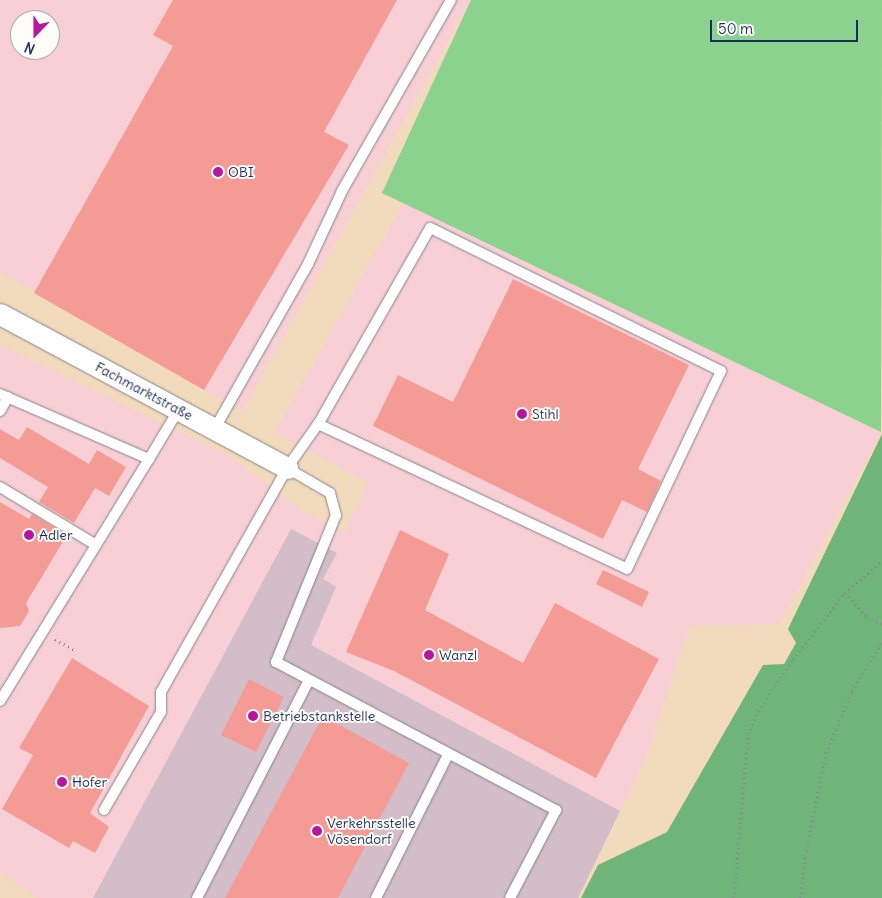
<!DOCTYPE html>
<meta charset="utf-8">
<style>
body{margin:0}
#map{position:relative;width:882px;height:898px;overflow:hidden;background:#f2dbbc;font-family:Delius,sans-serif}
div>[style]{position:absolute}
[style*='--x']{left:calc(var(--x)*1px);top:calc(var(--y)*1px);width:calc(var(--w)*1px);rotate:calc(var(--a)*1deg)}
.built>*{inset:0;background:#f7cfd4}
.industrial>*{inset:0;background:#d2bdc8}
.green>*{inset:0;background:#8ad28d}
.forest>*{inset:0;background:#6fb478}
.building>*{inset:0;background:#f59b95}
.path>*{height:3px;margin-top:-1.5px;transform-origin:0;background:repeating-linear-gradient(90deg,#86858d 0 1px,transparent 0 5px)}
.roads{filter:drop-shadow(0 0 1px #86858d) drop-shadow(0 0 1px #86858d)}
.lane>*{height:10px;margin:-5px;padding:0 5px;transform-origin:5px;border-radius:5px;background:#fff}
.street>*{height:21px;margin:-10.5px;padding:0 10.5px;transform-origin:10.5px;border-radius:10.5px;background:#fff}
.dots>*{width:14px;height:14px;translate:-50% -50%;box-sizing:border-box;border:2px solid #fdfcf7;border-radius:50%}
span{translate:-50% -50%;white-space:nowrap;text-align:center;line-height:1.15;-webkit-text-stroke:4px #fdfcf7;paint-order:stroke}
.poi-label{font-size:14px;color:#1b2f5e}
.left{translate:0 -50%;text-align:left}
.street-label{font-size:14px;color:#1b2f5e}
.north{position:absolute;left:10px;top:10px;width:50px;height:50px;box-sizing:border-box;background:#fdfcf7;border:1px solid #a3aaba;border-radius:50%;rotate:202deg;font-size:14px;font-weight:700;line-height:20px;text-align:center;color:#1b2f5e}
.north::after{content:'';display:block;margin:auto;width:18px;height:22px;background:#b5179e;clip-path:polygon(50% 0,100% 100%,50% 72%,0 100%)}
.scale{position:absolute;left:710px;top:20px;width:148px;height:22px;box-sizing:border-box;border:2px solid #1b2f5e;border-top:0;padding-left:6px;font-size:15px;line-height:18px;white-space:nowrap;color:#1b2f5e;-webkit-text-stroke:4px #fdfcf7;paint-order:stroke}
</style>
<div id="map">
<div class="built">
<div style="clip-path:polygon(evenodd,0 0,471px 0,242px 412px,0 272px,0 0,20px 20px,50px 20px,50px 50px,20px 50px,20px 20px)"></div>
<div style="clip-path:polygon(403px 203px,881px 432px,780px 624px,689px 626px,647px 756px,578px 898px,37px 898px,0 873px,0 345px,226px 454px,302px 510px,344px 533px,368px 483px,274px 433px)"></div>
</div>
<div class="industrial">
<div style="clip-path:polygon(291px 529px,337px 553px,323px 579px,336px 587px,311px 645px,620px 811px,578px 898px,93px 898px)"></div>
</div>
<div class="green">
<div style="clip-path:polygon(471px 0,882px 0,881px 432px,382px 193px)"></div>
</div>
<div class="forest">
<div style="clip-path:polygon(882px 434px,882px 898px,581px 898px,598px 865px,667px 832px,763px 665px,784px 664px,796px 643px,788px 629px)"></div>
</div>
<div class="building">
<div style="clip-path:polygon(173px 0,397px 0,324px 132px,349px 145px,204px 390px,34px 293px,173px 46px,153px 35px)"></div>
<div style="clip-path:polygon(513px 279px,689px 365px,638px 469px,661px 481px,647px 512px,622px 500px,603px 539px,373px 426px,398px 375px,453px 402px)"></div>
<div style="clip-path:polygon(27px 427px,89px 464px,97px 450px,126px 467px,109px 496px,95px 488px,74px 523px,39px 502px,48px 487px,0 458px,0 429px,19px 440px)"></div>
<div style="clip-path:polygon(0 502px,29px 519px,32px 514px,67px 535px,26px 603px,29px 611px,20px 626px,0 628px)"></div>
<div style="clip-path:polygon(400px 530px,449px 554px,425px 610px,523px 663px,555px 603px,659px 659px,596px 778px,394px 671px,346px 652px)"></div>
<div style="clip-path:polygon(603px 570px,649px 592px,642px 607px,596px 584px)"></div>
<div style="clip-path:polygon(72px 658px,149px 706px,90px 813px,109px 827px,95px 853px,73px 841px,69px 848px,2px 809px,33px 755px,19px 748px)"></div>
<div style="clip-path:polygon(249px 679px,284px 697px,256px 752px,221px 735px)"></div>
<div style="clip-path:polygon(323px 716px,409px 763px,338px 898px,225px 898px)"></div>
</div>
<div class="path">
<div style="--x:845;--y:593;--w:33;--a:47"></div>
<div style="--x:867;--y:617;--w:17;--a:25"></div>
<div style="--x:55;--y:639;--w:24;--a:30"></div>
<div style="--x:734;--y:898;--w:165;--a:-85.1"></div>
<div style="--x:748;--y:734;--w:25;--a:-67"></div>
<div style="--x:758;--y:711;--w:63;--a:-56.1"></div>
<div style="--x:793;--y:659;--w:84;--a:-51.8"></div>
<div style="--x:845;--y:593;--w:49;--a:-40.9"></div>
<div style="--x:801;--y:898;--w:42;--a:-84.6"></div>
<div style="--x:805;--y:856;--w:105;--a:-78.5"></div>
<div style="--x:826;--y:753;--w:67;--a:-67.2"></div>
<div style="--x:852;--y:691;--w:57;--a:-58.5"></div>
</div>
<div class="roads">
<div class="lane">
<div style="--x:0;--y:394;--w:163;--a:23.6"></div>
<div style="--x:149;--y:459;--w:284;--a:121.6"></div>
<div style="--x:0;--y:411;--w:16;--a:-60"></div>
<div style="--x:215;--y:428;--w:189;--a:-60.4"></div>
<div style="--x:308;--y:264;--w:81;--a:-65"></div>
<div style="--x:342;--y:191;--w:220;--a:-60.3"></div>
<div style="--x:149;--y:459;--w:58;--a:-59"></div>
<div style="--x:287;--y:468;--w:50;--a:30.2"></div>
<div style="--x:330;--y:493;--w:23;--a:75"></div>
<div style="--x:336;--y:515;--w:159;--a:112.2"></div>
<div style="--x:276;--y:662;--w:317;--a:27.9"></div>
<div style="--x:556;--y:810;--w:99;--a:117.6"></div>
<div style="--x:0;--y:487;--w:112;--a:31.1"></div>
<div style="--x:104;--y:810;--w:113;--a:-59.8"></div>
<div style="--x:161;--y:712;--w:20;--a:-90"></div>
<div style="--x:161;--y:692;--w:257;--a:-60.6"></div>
<div style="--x:287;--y:468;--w:54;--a:-54.8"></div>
<div style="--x:318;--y:424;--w:341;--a:25.1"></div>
<div style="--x:627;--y:569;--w:219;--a:-64.6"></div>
<div style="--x:721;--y:371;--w:324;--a:-153.8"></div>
<div style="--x:430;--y:228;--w:226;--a:119.7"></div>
<div style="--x:197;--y:898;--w:243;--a:-62.8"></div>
<div style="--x:376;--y:898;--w:160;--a:-63.3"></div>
</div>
<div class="street">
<div style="--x:0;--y:314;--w:326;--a:28.2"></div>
</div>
</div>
<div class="dots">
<div style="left:218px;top:172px;background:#b5179e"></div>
<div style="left:522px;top:414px;background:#b5179e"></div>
<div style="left:29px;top:535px;background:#b5179e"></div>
<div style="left:429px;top:655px;background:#b5179e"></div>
<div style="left:253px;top:716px;background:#b5179e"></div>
<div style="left:62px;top:782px;background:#b5179e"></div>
<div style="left:317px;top:831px;background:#b5179e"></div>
</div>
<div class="poi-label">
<span class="left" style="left:228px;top:172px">OBI</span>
<span class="left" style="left:532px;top:414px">Stihl</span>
<span class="left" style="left:39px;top:535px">Adler</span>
<span class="left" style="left:439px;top:655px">Wanzl</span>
<span class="left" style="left:263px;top:716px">Betriebstankstelle</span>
<span class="left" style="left:72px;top:782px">Hofer</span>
<span class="left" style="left:327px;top:831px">Verkehrsstelle<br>Vösendorf</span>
</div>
<div class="street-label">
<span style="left:144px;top:391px;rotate:28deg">Fachmarktstraße</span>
</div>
<div class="north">N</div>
<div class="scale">50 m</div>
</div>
